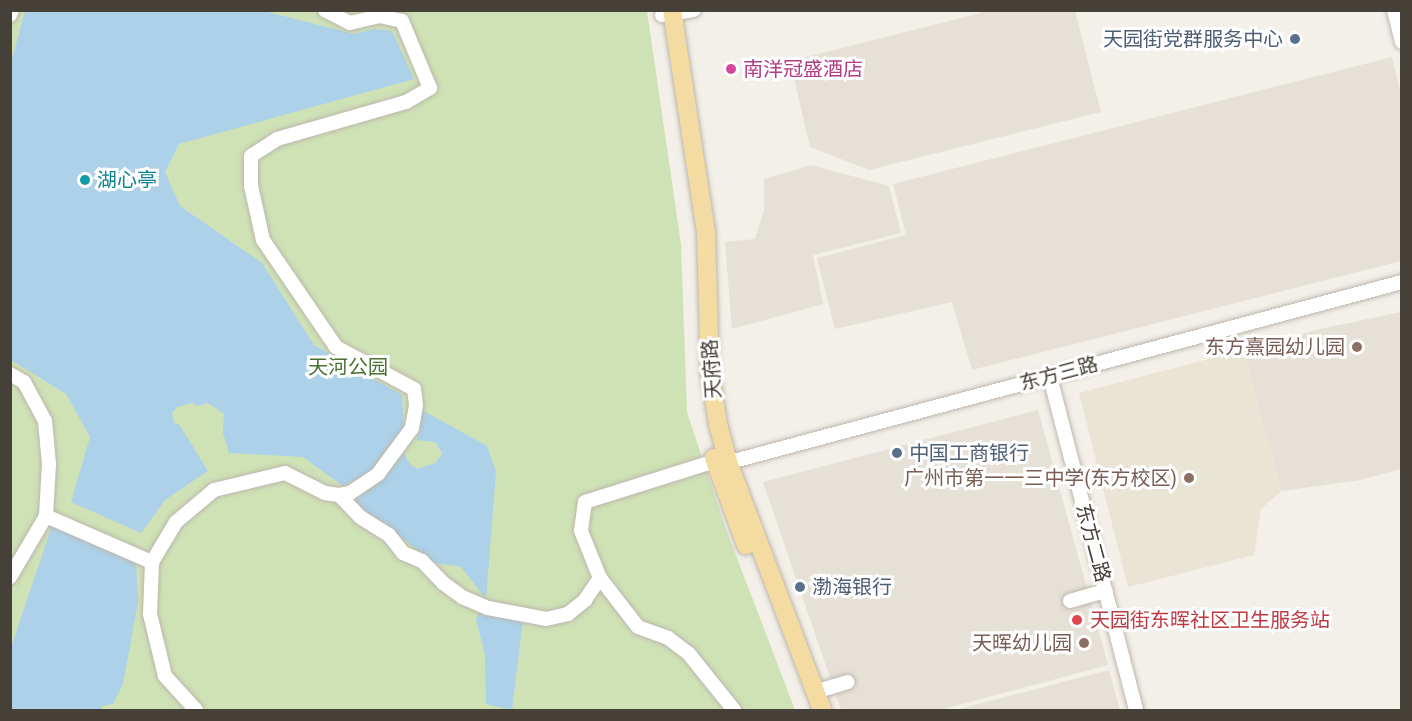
<!DOCTYPE html>
<meta charset="utf-8">
<style>
body{margin:0}
#map{position:relative;width:1412px;height:721px;overflow:hidden;background:#f3efe9;font-family:"Roboto Condensed","Noto Sans SC",sans-serif}
div>[style]{position:absolute}
[style*='--x']{left:calc(var(--x)*1px);top:calc(var(--y)*1px);width:calc(var(--w)*1px);rotate:calc(var(--a)*1deg)}
.residential>*{inset:0;background:#e6e1d7}
.education>*{inset:0;background:#eae4d4}
.green>*{inset:0;background:#cfe2b6}
.water>*{inset:0;background:#acd1e9}
.roads{filter:drop-shadow(0 0 2px #bdb7ac) drop-shadow(0 0 2px #bdb7ac)}
.minor>*{height:14px;margin:-7px;padding:0 7px;transform-origin:7px;border-radius:7px;background:#fff}
.major>*{height:18px;margin:-9px;padding:0 9px;transform-origin:9px;border-radius:9px;background:#f4dba1}
.dots>*{width:16px;height:16px;translate:-50% -50%;box-sizing:border-box;border:3px solid #fff;border-radius:50%}
span{translate:-50% -50%;white-space:nowrap;text-align:center;line-height:1.15;-webkit-text-stroke:6px #fff;paint-order:stroke}
.service-label{font-size:20px;color:#4e5e75}
.right{translate:-100% -50%;text-align:right}
.left{translate:0 -50%;text-align:left}
.hotel-label{font-size:20px;color:#b23c85}
.culture-label{font-size:20px;color:#0d838f}
.education-label{font-size:20px;color:#785e54}
.park-label{font-size:20px;color:#4a7131}
.street-label{font-size:20px;color:#454038}
.health-label{font-size:20px;color:#be3a42}
.frame{position:absolute;inset:0;border:12px solid #454038;pointer-events:none}
</style>
<div id="map">
<div class="residential">
<div style="clip-path:polygon(989px 11px,1075px 11px,1101px 112px,869px 170px,810px 147px,790px 61px)"></div>
<div style="clip-path:polygon(1392px 57px,1401px 96px,1401px 261px,972px 370px,952px 302px,835px 329px,817px 258px,906px 235px,893px 184px)"></div>
<div style="clip-path:polygon(811px 165px,889px 186px,901px 233px,813px 255px,823px 304px,732px 329px,725px 242px,755px 239px,764px 210px,764px 179px)"></div>
<div style="clip-path:polygon(1401px 312px,1401px 469px,1360px 480px,1281px 491px,1243px 350px,1320px 329px)"></div>
<div style="clip-path:polygon(1038px 410px,1108px 665px,940px 710px,841px 710px,763px 482px)"></div>
<div style="clip-path:polygon(1109px 670px,1120px 710px,955px 710px)"></div>
</div>
<div class="education">
<div style="clip-path:polygon(1243px 350px,1281px 491px,1261px 509px,1254px 555px,1128px 587px,1079px 393px)"></div>
</div>
<div class="green">
<div style="clip-path:polygon(10px 11px,647px 11px,681px 244px,687px 412px,727px 532px,795px 710px,11px 710px)"></div>
</div>
<div class="water">
<div style="clip-path:polygon(260px 10px,354px 34px,374px 29px,392px 31px,414px 79px,179px 144px,165px 172px,180px 206px,262px 263px,314px 345px,402px 395px,404px 432px,370px 473px,343px 486px,303px 457px,229px 453px,223px 433px,224px 414px,208px 403px,197px 406px,193px 403px,177px 407px,172px 413px,174px 423px,179px 424px,208px 471px,165px 500px,141px 533px,71px 502px,90px 437px,66px 394px,11px 360px,10px 66px,25px 11px)"></div>
<div style="clip-path:polygon(422px 410px,487px 446px,496px 472px,486px 599px,461px 567px,435px 563px,352px 501px,374px 486px,404px 453px,409px 463px,417px 469px,436px 463px,442px 453px,435px 442px,417px 440px)"></div>
<div style="clip-path:polygon(52px 526px,136px 561px,138px 602px,123px 684px,113px 704px,102px 706px,102px 710px,11px 710px,11px 647px)"></div>
<div style="clip-path:polygon(480px 611px,523px 621px,512px 710px,486px 704px,485px 655px,476px 620px)"></div>
</div>
<div class="roads">
<div class="minor">
<div style="--x:1394;--y:10;--w:33;--a:76"></div>
<div style="--x:10;--y:15;--w:5;--a:-68"></div>
<div style="--x:662;--y:15;--w:32;--a:-9"></div>
<div style="--x:10;--y:374;--w:16;--a:30"></div>
<div style="--x:24;--y:382;--w:44;--a:61.7"></div>
<div style="--x:45;--y:421;--w:43;--a:84.7"></div>
<div style="--x:49;--y:464;--w:52;--a:93.3"></div>
<div style="--x:46;--y:516;--w:71;--a:120.5"></div>
<div style="--x:1050;--y:377;--w:344;--a:75.5"></div>
<div style="--x:715;--y:461;--w:136;--a:162.5"></div>
<div style="--x:585;--y:502;--w:29;--a:98"></div>
<div style="--x:581;--y:531;--w:51;--a:68"></div>
<div style="--x:600;--y:578;--w:62;--a:52.2"></div>
<div style="--x:638;--y:627;--w:32;--a:20"></div>
<div style="--x:668;--y:638;--w:26;--a:37"></div>
<div style="--x:689;--y:654;--w:72;--a:51.2"></div>
<div style="--x:719;--y:465;--w:707;--a:-15"></div>
<div style="--x:339;--y:495;--w:30;--a:46"></div>
<div style="--x:360;--y:517;--w:34;--a:32"></div>
<div style="--x:389;--y:535;--w:23;--a:52"></div>
<div style="--x:403;--y:553;--w:21;--a:23"></div>
<div style="--x:422;--y:561;--w:30;--a:46"></div>
<div style="--x:443;--y:583;--w:24;--a:36"></div>
<div style="--x:462;--y:597;--w:28;--a:23"></div>
<div style="--x:488;--y:608;--w:59;--a:10.7"></div>
<div style="--x:546;--y:619;--w:23;--a:-13"></div>
<div style="--x:568;--y:614;--w:22;--a:-39"></div>
<div style="--x:585;--y:600;--w:27;--a:-56"></div>
<div style="--x:46;--y:516;--w:116;--a:23.5"></div>
<div style="--x:1070;--y:601;--w:37;--a:-16"></div>
<div style="--x:815;--y:692;--w:34;--a:-17"></div>
<div style="--x:196;--y:710;--w:46;--a:-132.4"></div>
<div style="--x:165;--y:676;--w:64;--a:-103.6"></div>
<div style="--x:150;--y:614;--w:52;--a:-87.8"></div>
<div style="--x:152;--y:562;--w:47;--a:-59"></div>
<div style="--x:176;--y:522;--w:50;--a:-40.1"></div>
<div style="--x:214;--y:490;--w:73;--a:-13.5"></div>
<div style="--x:285;--y:473;--w:45;--a:26.6"></div>
<div style="--x:325;--y:493;--w:14;--a:8"></div>
<div style="--x:339;--y:495;--w:11;--a:-10"></div>
<div style="--x:350;--y:493;--w:34;--a:-34"></div>
<div style="--x:378;--y:474;--w:57;--a:-53.5"></div>
<div style="--x:412;--y:428;--w:23;--a:-80"></div>
<div style="--x:416;--y:405;--w:16;--a:-97"></div>
<div style="--x:414;--y:389;--w:89;--a:-151.7"></div>
<div style="--x:336;--y:347;--w:130;--a:-124.3"></div>
<div style="--x:263;--y:240;--w:55;--a:-102.5"></div>
<div style="--x:251;--y:186;--w:30;--a:-90"></div>
<div style="--x:251;--y:156;--w:31;--a:-33"></div>
<div style="--x:277;--y:139;--w:134;--a:-16"></div>
<div style="--x:406;--y:102;--w:28;--a:-30"></div>
<div style="--x:430;--y:88;--w:73;--a:-112.7"></div>
<div style="--x:402;--y:21;--w:23;--a:-167"></div>
<div style="--x:380;--y:16;--w:31;--a:167"></div>
<div style="--x:350;--y:23;--w:28;--a:-153"></div>
</div>
<div class="major">
<div style="--x:672;--y:10;--w:224;--a:81.3"></div>
<div style="--x:706;--y:231;--w:142;--a:88.4"></div>
<div style="--x:710;--y:373;--w:52;--a:81.1"></div>
<div style="--x:718;--y:424;--w:39;--a:75"></div>
<div style="--x:728;--y:462;--w:265;--a:69.2"></div>
<div style="--x:714;--y:458;--w:93;--a:69.8"></div>
</div>
</div>
<div class="dots">
<div style="left:1295px;top:39px;background:#5c6f8a"></div>
<div style="left:731px;top:69px;background:#d1479c"></div>
<div style="left:85px;top:180px;background:#0f9aa8"></div>
<div style="left:1357px;top:347px;background:#8d6e63"></div>
<div style="left:897px;top:453px;background:#5c6f8a"></div>
<div style="left:1189px;top:478px;background:#8d6e63"></div>
<div style="left:800px;top:587px;background:#5c6f8a"></div>
<div style="left:1077px;top:620px;background:#e0444e"></div>
<div style="left:1084px;top:643px;background:#8d6e63"></div>
</div>
<div class="service-label">
<span class="right" style="left:1283px;top:39px">天园街党群服务中心</span>
<span class="left" style="left:909px;top:453px">中国工商银行</span>
<span class="left" style="left:812px;top:587px">渤海银行</span>
</div>
<div class="hotel-label">
<span class="left" style="left:743px;top:69px">南洋冠盛酒店</span>
</div>
<div class="culture-label">
<span class="left" style="left:97px;top:180px">湖心亭</span>
</div>
<div class="education-label">
<span class="right" style="left:1345px;top:347px">东方熹园幼儿园</span>
<span class="right" style="left:1177px;top:478px">广州市第一一三中学(东方校区)</span>
<span class="right" style="left:1072px;top:643px">天晖幼儿园</span>
</div>
<div class="park-label">
<span style="left:348px;top:367px">天河公园</span>
</div>
<div class="street-label">
<span style="left:712px;top:369px;rotate:-94deg">天府路</span>
<span style="left:1059px;top:374px;rotate:-15deg">东方三路</span>
<span style="left:1093px;top:543px;rotate:75deg">东方二路</span>
</div>
<div class="health-label">
<span class="left" style="left:1090px;top:620px">天园街东晖社区卫生服务站</span>
</div>
<div class="frame"></div>
</div>
